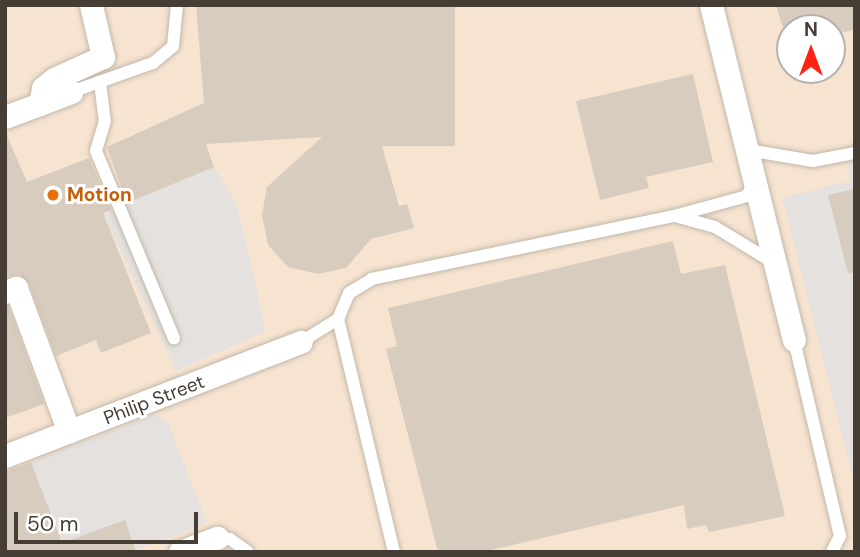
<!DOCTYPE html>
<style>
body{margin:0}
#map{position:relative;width:860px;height:557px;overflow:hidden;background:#f3eee6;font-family:"DM Sans",sans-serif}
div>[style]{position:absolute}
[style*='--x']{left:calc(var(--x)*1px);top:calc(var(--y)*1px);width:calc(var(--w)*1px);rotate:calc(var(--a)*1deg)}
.commercial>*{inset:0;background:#f6e3d0}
.parking>*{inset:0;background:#e4e1de}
.building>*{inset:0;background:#d8ccbe}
.roads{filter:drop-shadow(0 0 2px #c2b8ab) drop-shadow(0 0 2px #c2b8ab)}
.lane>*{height:12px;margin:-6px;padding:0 6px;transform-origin:6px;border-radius:6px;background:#fff}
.street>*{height:23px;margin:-11.5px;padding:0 11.5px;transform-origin:11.5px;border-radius:11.5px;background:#fff}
.dots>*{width:19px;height:19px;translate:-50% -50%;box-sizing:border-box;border:4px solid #fff;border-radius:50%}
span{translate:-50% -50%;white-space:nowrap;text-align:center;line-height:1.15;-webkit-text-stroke:6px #fff;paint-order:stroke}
.food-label{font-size:19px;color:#c56008;font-weight:700}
.left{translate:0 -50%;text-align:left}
.street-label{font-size:19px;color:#463e35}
.frame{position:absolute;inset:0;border:7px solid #463e35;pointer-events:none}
.north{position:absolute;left:776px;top:14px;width:70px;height:70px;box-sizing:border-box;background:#fff;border:2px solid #b5b2ae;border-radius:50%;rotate:0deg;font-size:19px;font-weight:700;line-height:28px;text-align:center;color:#463e35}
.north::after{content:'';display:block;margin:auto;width:24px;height:32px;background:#f21;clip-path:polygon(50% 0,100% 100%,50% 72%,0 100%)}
.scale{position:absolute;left:14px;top:512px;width:184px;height:32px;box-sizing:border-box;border:4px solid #463e35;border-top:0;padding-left:9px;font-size:21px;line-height:24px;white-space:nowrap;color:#463e35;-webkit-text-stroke:5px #fff;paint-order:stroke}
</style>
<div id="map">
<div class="commercial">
<div style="clip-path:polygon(evenodd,5px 5px,855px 5px,855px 552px,5px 552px,5px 5px,790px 28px,832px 28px,832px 70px,790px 70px,790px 28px)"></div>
</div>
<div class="parking">
<div style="clip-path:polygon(855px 161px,855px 486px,783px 198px,851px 181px,847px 163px)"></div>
<div style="clip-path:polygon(214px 167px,237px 204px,266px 331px,176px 371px,103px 213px)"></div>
<div style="clip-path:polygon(155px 414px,168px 423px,207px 523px,136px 550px,124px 520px,65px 549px,5px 539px,53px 521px,31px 462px)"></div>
</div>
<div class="building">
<div style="clip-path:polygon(196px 5px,455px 5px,455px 146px,382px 146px,399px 206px,407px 204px,414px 228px,371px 239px,346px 268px,318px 274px,288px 267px,268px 245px,262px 215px,267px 187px,322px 137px,206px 144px,214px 167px,127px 203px,107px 147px,204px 103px)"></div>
<div style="clip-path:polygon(776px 5px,855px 5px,855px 29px,832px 36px,832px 28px,783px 28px)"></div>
<div style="clip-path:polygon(693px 74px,713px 162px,646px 177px,649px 188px,600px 200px,576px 101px)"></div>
<div style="clip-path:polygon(5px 131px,27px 182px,89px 158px,111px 210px,103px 213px,151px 333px,101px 353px,96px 340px,56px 356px,29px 283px,19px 274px,5px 277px)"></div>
<div style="clip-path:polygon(855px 189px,855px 272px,848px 273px,828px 195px)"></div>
<div style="clip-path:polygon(673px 241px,681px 274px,725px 265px,785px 516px,709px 532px,706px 525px,687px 529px,684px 505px,482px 552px,438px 552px,386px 349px,397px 346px,388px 308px)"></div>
<div style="clip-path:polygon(8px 305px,44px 404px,5px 418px,5px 306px)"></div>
<div style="clip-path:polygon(31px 462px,62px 543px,125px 520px,136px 552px,5px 552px,5px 472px)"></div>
</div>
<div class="roads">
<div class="lane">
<div style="--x:100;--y:82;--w:39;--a:83"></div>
<div style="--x:105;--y:121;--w:31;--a:107"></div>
<div style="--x:96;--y:151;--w:203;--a:67.4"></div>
<div style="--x:71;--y:92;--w:87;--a:-19.5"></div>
<div style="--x:153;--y:63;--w:26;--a:-40"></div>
<div style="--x:173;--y:46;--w:41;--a:-84.4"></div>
<div style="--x:748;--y:150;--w:66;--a:9.6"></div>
<div style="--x:813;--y:161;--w:43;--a:-10.8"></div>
<div style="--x:675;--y:216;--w:41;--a:15.4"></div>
<div style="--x:715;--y:227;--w:69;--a:31.4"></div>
<div style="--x:794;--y:340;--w:201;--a:76.8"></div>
<div style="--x:840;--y:536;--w:18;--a:117"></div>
<div style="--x:301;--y:342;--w:44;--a:-31.9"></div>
<div style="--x:217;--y:538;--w:13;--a:4"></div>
<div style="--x:230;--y:539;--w:22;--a:36"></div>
<div style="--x:394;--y:552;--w:240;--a:-103.5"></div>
<div style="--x:338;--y:319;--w:28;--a:-67"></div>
<div style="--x:349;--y:293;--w:27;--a:-31"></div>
<div style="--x:372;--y:279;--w:309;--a:-11.8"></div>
<div style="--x:674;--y:216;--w:76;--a:-15.3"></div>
<div style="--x:747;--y:196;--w:13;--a:-63"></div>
</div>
<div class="street">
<div style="--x:711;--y:5;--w:345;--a:76.1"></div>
<div style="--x:40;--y:104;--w:16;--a:-79"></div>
<div style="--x:43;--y:88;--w:14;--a:-39"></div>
<div style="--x:54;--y:79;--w:54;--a:-24.2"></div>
<div style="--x:103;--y:57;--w:53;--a:-103"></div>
<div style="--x:5;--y:117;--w:71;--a:-20.7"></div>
<div style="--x:5;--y:292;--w:12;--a:-20"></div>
<div style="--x:16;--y:288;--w:153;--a:69.8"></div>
<div style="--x:5;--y:456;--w:317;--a:-21.1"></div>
<div style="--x:180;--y:552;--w:40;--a:-21"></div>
</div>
</div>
<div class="dots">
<div style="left:53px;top:195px;background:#e8710a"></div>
</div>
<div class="food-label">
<span class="left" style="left:67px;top:195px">Motion</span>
</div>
<div class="street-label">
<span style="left:154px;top:400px;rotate:-21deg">Philip Street</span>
</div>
<div class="frame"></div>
<div class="north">N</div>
<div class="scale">50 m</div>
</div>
